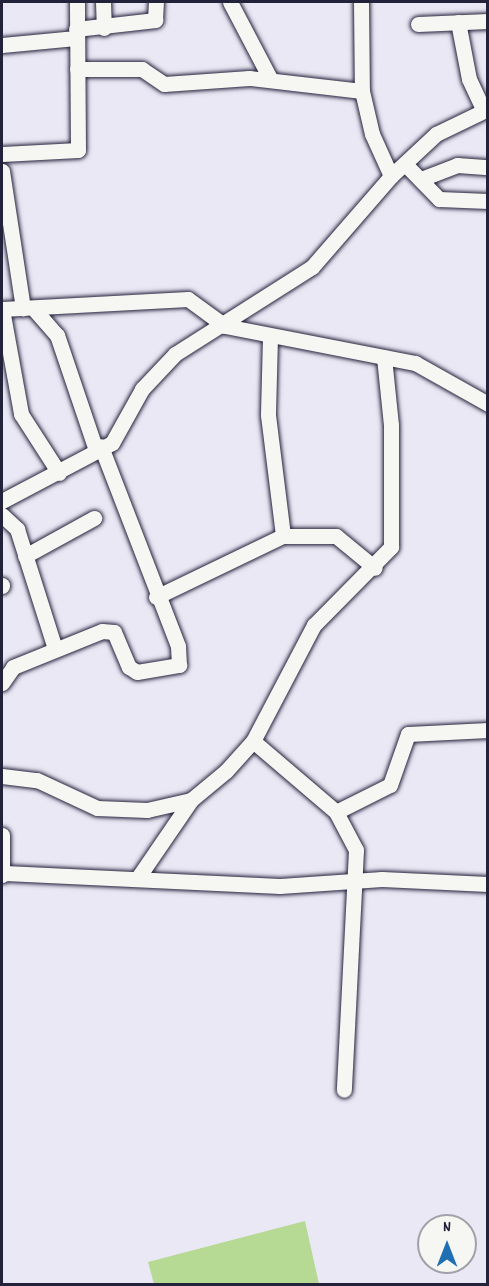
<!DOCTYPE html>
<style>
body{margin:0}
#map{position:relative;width:489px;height:1286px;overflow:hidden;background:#ebe8f5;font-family:Dekko,sans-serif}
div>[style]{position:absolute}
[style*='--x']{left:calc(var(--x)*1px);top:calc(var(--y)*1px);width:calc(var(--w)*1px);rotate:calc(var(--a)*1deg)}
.green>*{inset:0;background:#b6d994}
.roads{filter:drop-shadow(0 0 2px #22223b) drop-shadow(0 0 2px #22223b)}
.minor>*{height:15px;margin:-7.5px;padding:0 7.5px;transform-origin:7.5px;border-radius:7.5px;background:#f6f6f2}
span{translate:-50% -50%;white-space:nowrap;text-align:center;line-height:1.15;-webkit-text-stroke:4.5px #f6f6f2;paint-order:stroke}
.frame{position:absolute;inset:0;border:3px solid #22223b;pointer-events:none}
.north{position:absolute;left:417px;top:1214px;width:60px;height:60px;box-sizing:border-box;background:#f6f6f2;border:2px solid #a1a1a9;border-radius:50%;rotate:0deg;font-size:16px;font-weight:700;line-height:24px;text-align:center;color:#22223b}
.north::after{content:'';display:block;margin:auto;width:21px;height:27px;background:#1f6fb2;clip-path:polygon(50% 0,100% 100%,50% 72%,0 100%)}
</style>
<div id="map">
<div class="green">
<div style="clip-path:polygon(305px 1221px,319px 1284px,154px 1284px,148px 1262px)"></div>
</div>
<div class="roads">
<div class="minor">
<div style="--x:103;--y:2;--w:26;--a:88"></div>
<div style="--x:230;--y:2;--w:88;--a:62.3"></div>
<div style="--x:361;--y:2;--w:89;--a:89.4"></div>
<div style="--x:458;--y:22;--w:58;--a:79.1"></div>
<div style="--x:469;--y:79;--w:33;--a:65"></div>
<div style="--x:418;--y:24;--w:70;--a:-2.5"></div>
<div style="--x:76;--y:29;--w:80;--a:-6.5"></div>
<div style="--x:155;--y:20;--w:18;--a:-87"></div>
<div style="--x:2;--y:45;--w:74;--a:-5.4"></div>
<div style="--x:2;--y:154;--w:76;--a:-3"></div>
<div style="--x:78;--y:150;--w:148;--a:-90.4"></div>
<div style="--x:405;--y:164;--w:49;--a:45.8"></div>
<div style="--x:439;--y:199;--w:49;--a:2.3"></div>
<div style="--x:2;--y:171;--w:139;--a:81.3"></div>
<div style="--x:391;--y:176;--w:62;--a:-43"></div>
<div style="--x:436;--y:134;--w:58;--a:-25.7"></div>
<div style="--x:421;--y:179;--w:39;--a:-21"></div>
<div style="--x:457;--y:165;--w:31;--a:4"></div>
<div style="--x:2;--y:309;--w:186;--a:-3.1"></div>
<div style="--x:188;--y:299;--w:46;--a:36.1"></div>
<div style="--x:225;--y:326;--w:194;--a:11"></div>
<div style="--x:415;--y:363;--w:84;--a:29.3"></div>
<div style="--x:2;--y:309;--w:107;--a:79.7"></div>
<div style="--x:21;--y:414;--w:70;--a:57.2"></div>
<div style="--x:34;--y:309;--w:35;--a:49"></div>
<div style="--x:57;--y:335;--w:121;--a:71.3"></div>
<div style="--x:270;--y:337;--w:78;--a:91.5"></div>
<div style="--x:268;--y:415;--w:122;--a:82.9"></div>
<div style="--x:283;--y:536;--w:53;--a:0"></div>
<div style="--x:336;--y:536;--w:50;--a:39.4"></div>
<div style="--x:2;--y:501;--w:124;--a:-27.8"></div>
<div style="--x:112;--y:443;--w:62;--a:-60.9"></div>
<div style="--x:142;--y:389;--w:48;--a:-46.7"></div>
<div style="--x:175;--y:354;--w:162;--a:-32.4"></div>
<div style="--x:312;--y:267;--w:121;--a:-49"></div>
<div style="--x:391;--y:176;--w:46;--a:-114.3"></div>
<div style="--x:372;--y:134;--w:44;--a:-103.1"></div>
<div style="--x:362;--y:91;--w:114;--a:-173.4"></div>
<div style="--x:249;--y:78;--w:85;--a:176"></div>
<div style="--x:164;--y:84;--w:27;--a:-146"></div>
<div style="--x:142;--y:69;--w:65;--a:180"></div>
<div style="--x:2;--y:515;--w:21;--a:43"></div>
<div style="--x:17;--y:529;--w:126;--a:72.4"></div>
<div style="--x:25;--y:556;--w:79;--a:-28.8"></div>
<div style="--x:2;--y:585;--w:1;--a:90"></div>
<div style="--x:156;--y:597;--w:141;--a:-25.7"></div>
<div style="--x:2;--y:683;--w:19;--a:-55"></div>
<div style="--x:13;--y:667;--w:96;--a:-22"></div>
<div style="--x:102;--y:631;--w:12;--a:5"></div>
<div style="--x:114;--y:632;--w:38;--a:67"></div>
<div style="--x:129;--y:667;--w:9;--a:32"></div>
<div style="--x:137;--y:672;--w:43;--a:-9.5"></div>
<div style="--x:179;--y:665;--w:19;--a:-93"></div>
<div style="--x:178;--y:646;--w:214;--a:-111.1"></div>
<div style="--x:253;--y:741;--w:109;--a:40.5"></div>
<div style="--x:336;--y:812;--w:43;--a:62.2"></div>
<div style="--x:356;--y:850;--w:240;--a:92.9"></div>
<div style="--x:2;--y:776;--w:35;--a:7"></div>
<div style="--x:37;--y:780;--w:66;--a:25"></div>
<div style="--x:97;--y:808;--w:50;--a:2.3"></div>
<div style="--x:147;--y:810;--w:45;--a:-12.8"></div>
<div style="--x:191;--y:800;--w:45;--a:-39.6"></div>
<div style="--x:226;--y:771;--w:40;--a:-48"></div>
<div style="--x:253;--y:741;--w:131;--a:-62.3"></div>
<div style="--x:314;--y:625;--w:110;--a:-45.4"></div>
<div style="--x:391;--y:547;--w:122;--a:-90"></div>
<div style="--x:391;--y:425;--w:68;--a:-95.9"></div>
<div style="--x:336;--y:812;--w:60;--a:-26.6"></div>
<div style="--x:390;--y:785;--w:54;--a:-70.6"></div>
<div style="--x:408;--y:734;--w:80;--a:-2.9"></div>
<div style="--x:2;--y:835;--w:40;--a:90"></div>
<div style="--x:5;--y:873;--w:275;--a:2.7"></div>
<div style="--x:280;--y:886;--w:102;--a:-3.9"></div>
<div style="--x:382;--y:879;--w:106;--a:2.7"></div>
<div style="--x:139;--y:876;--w:92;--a:-55.6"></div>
</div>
</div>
<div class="frame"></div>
<div class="north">N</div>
</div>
